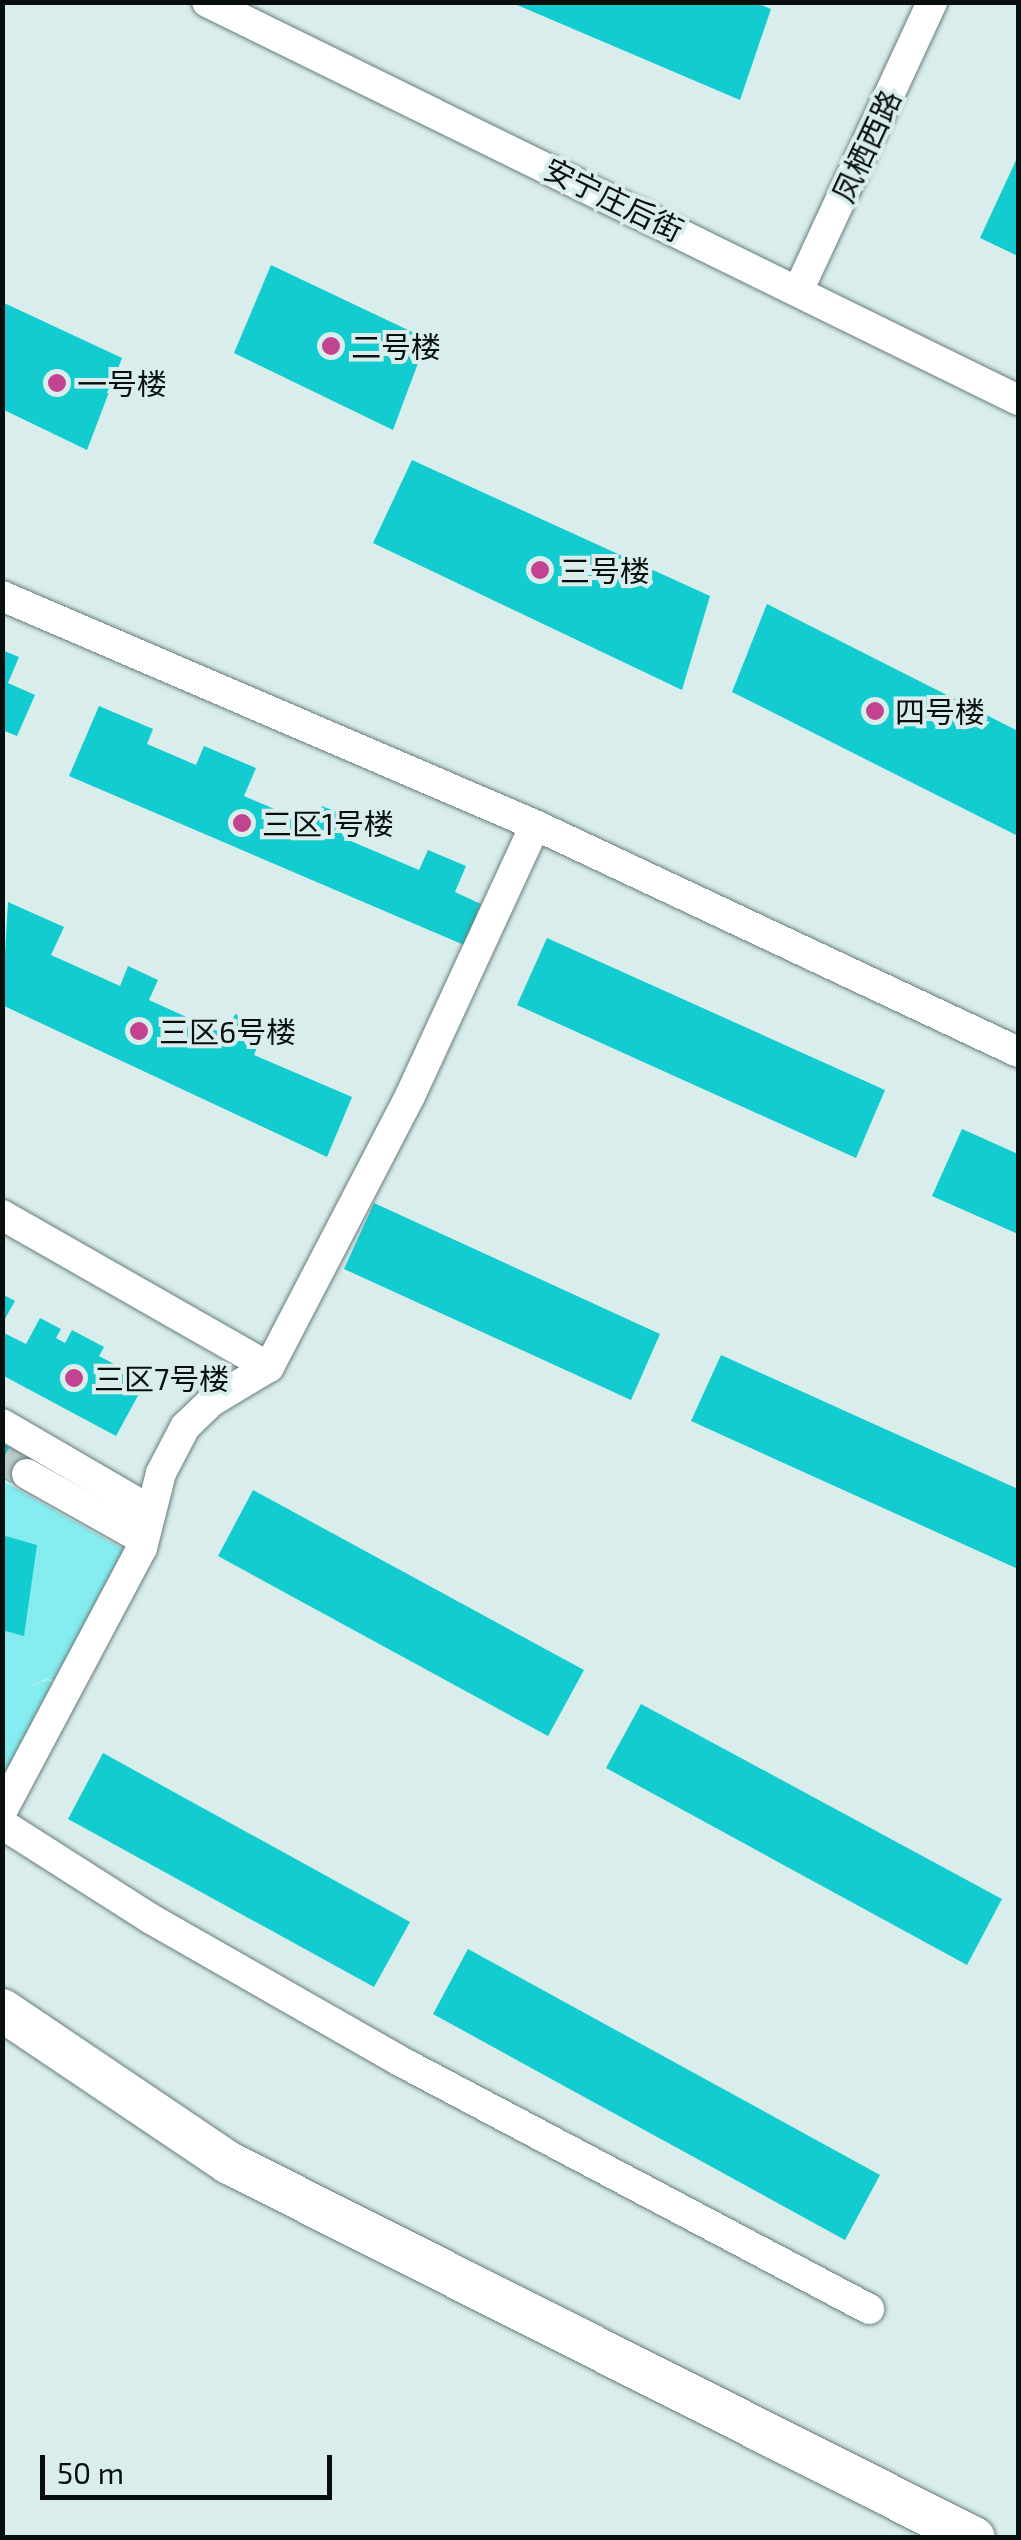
<!DOCTYPE html>
<meta charset="utf-8">
<style>
body{margin:0}
#map{position:relative;width:1021px;height:2540px;overflow:hidden;background:#d9eded;font-family:"Exo 2","Noto Sans SC",sans-serif}
div>[style]{position:absolute}
[style*='--x']{left:calc(var(--x)*1px);top:calc(var(--y)*1px);width:calc(var(--w)*1px);rotate:calc(var(--a)*1deg)}
.green>*{inset:0;background:#85edef}
.building>*{inset:0;background:#13cccf}
.street-tunnel>*{height:30px;margin-top:-15px;transform-origin:0;background:repeating-linear-gradient(90deg,#bacccc 0 30px,transparent 0 45px)}
.roads{filter:drop-shadow(0 0 2px #697b7b) drop-shadow(0 0 2px #697b7b)}
.street>*{height:30px;margin:-15px;padding:0 15px;transform-origin:15px;border-radius:15px;background:#fff}
.secondary>*{height:42px;margin:-21px;padding:0 21px;transform-origin:21px;border-radius:21px;background:#fff}
.dots>*{width:28px;height:28px;translate:-50% -50%;box-sizing:border-box;border:5px solid #d9eded;border-radius:50%}
span{translate:-50% -50%;white-space:nowrap;text-align:center;line-height:1.15;-webkit-text-stroke:8px #d9eded;paint-order:stroke}
.street-label{font-size:30px;color:#090f0f}
.poi-label{font-size:30px;color:#090f0f}
.left{translate:0 -50%;text-align:left}
.frame{position:absolute;inset:0;border:5px solid #090f0f;pointer-events:none}
.scale{position:absolute;left:40px;top:2455px;width:292px;height:45px;box-sizing:border-box;border:5px solid #090f0f;border-top:0;padding-left:12px;font-size:30px;line-height:35px;white-space:nowrap;color:#090f0f;-webkit-text-stroke:8px #d9eded;paint-order:stroke}
</style>
<div id="map">
<div class="green">
<div style="clip-path:polygon(3px 1481px,133px 1555px,61px 1682px,47px 1679px,21px 1689px,47px 1680px,60px 1684px,3px 1787px)"></div>
</div>
<div class="building">
<div style="clip-path:polygon(510px 2px,754px 2px,771px 9px,740px 100px)"></div>
<div style="clip-path:polygon(1018px 156px,1018px 256px,980px 238px)"></div>
<div style="clip-path:polygon(271px 265px,427px 339px,393px 430px,234px 353px)"></div>
<div style="clip-path:polygon(2px 302px,122px 358px,87px 450px,2px 409px)"></div>
<div style="clip-path:polygon(412px 460px,710px 596px,682px 690px,373px 543px)"></div>
<div style="clip-path:polygon(767px 604px,1018px 731px,1018px 836px,732px 692px)"></div>
<div style="clip-path:polygon(2px 650px,19px 657px,8px 683px,35px 695px,17px 736px,2px 730px)"></div>
<div style="clip-path:polygon(99px 706px,153px 729px,147px 744px,196px 765px,204px 746px,256px 768px,244px 796px,314px 826px,322px 806px,354px 819px,346px 839px,419px 870px,428px 850px,466px 866px,455px 892px,481px 904px,464px 945px,69px 776px)"></div>
<div style="clip-path:polygon(8px 902px,64px 927px,51px 955px,120px 986px,128px 966px,158px 980px,149px 1000px,226px 1035px,235px 1014px,265px 1028px,254px 1055px,352px 1097px,327px 1157px,2px 1005px)"></div>
<div style="clip-path:polygon(547px 938px,885px 1090px,856px 1158px,517px 1005px)"></div>
<div style="clip-path:polygon(962px 1129px,1018px 1154px,1018px 1234px,932px 1196px)"></div>
<div style="clip-path:polygon(374px 1203px,660px 1334px,631px 1400px,344px 1269px)"></div>
<div style="clip-path:polygon(2px 1294px,15px 1301px,2px 1324px)"></div>
<div style="clip-path:polygon(40px 1318px,61px 1329px,56px 1338px,65px 1343px,72px 1330px,104px 1347px,99px 1356px,146px 1381px,116px 1436px,2px 1375px,2px 1332px,26px 1344px)"></div>
<div style="clip-path:polygon(721px 1355px,1018px 1489px,1018px 1569px,691px 1421px)"></div>
<div style="clip-path:polygon(2px 1443px,26px 1456px,11px 1483px,2px 1478px)"></div>
<div style="clip-path:polygon(253px 1490px,584px 1670px,548px 1736px,218px 1556px)"></div>
<div style="clip-path:polygon(2px 1535px,37px 1545px,24px 1636px,2px 1630px)"></div>
<div style="clip-path:polygon(641px 1704px,1002px 1899px,967px 1965px,606px 1768px)"></div>
<div style="clip-path:polygon(103px 1753px,410px 1922px,374px 1987px,68px 1819px)"></div>
<div style="clip-path:polygon(468px 1949px,880px 2175px,845px 2240px,433px 2014px)"></div>
</div>
<div class="street-tunnel">
<div style="--x:2;--y:1460;--w:29;--a:29"></div>
</div>
<div class="roads">
<div class="street">
<div style="--x:207;--y:2;--w:903;--a:26.14"></div>
<div style="--x:799;--y:289;--w:316;--a:-65.1"></div>
<div style="--x:2;--y:596;--w:580;--a:23.25"></div>
<div style="--x:535;--y:825;--w:534;--a:25.17"></div>
<div style="--x:2;--y:1215;--w:307;--a:29.7"></div>
<div style="--x:2;--y:1424;--w:169;--a:30.2"></div>
<div style="--x:27;--y:1474;--w:133;--a:29.3"></div>
<div style="--x:2;--y:1811;--w:298;--a:-62"></div>
<div style="--x:142;--y:1548;--w:77;--a:-75.8"></div>
<div style="--x:161;--y:1473;--w:52;--a:-62.4"></div>
<div style="--x:185;--y:1427;--w:37;--a:-44"></div>
<div style="--x:212;--y:1401;--w:66;--a:-30.8"></div>
<div style="--x:269;--y:1367;--w:305;--a:-62.5"></div>
<div style="--x:410;--y:1096;--w:298;--a:-65.2"></div>
<div style="--x:2;--y:1824;--w:177;--a:32.5"></div>
<div style="--x:151;--y:1919;--w:284;--a:29.7"></div>
<div style="--x:398;--y:2060;--w:533;--a:27.86"></div>
</div>
<div class="secondary">
<div style="--x:2;--y:2010;--w:274;--a:34"></div>
<div style="--x:229;--y:2163;--w:834;--a:26.72"></div>
</div>
</div>
<div class="dots">
<div style="left:331px;top:346px;background:#c2438f"></div>
<div style="left:57px;top:383px;background:#c2438f"></div>
<div style="left:540px;top:570px;background:#c2438f"></div>
<div style="left:875px;top:711px;background:#c2438f"></div>
<div style="left:242px;top:823px;background:#c2438f"></div>
<div style="left:139px;top:1031px;background:#c2438f"></div>
<div style="left:74px;top:1378px;background:#c2438f"></div>
</div>
<div class="street-label">
<span style="left:866px;top:146px;rotate:-65deg">凤栖西路</span>
<span style="left:614px;top:199px;rotate:26deg">安宁庄后街</span>
</div>
<div class="poi-label">
<span class="left" style="left:351px;top:346px">二号楼</span>
<span class="left" style="left:77px;top:383px">一号楼</span>
<span class="left" style="left:560px;top:570px">三号楼</span>
<span class="left" style="left:895px;top:711px">四号楼</span>
<span class="left" style="left:262px;top:823px">三区1号楼</span>
<span class="left" style="left:159px;top:1031px">三区6号楼</span>
<span class="left" style="left:94px;top:1378px">三区7号楼</span>
</div>
<div class="frame"></div>
<div class="scale">50 m</div>
</div>
